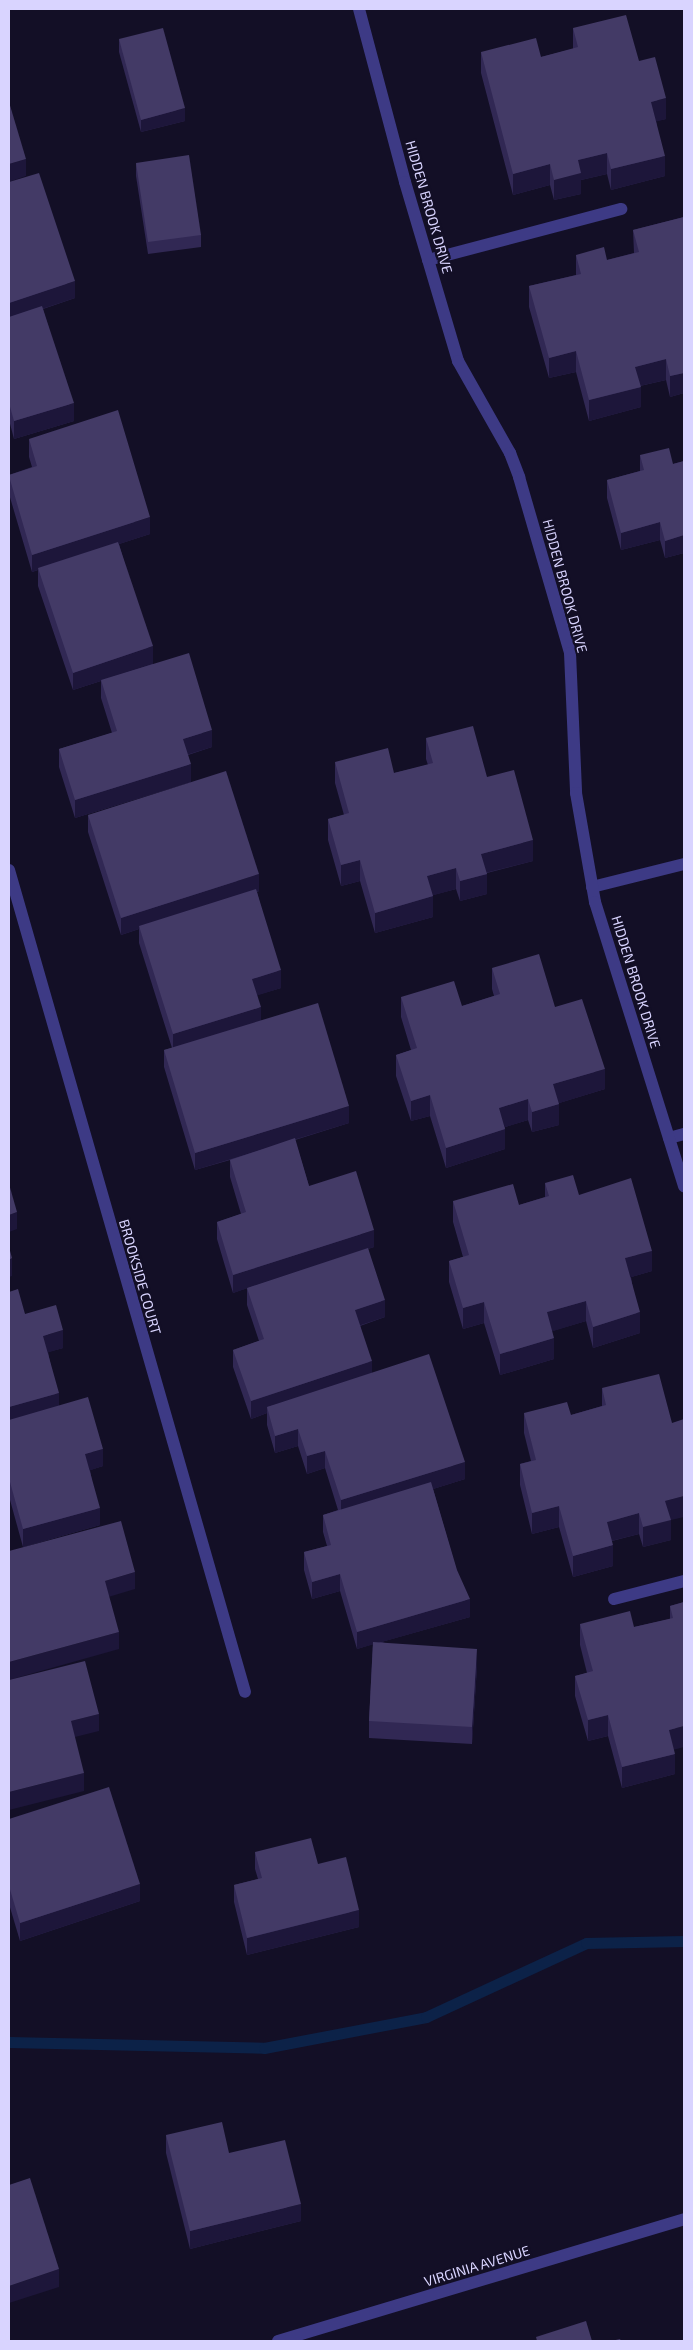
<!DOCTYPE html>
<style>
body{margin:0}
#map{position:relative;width:693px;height:2350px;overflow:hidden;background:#130f26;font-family:"Exo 2",sans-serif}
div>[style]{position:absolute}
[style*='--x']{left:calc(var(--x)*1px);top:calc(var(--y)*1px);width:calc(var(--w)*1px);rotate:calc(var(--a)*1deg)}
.stream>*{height:11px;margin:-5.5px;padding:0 5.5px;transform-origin:5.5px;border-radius:5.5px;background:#0c2248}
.service>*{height:12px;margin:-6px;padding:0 6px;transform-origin:6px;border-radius:6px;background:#3d3a85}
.minor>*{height:12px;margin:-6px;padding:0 6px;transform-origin:6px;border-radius:6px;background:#3d3a85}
.tertiary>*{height:12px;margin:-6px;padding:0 6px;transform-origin:6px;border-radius:6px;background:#3d3a85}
.wall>*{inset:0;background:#312854}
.shaded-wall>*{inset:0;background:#1d163a}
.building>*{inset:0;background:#433a66}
span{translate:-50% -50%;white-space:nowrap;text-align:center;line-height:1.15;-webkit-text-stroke:4.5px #130f26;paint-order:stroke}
.street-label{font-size:14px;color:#d9d4ff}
.frame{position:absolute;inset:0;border:10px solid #d9d4ff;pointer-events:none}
</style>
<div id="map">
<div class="stream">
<div style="--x:9;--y:2042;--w:255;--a:1.3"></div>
<div style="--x:264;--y:2048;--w:165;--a:-10.8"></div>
<div style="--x:426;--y:2017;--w:176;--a:-24.8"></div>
<div style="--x:586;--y:1943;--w:98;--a:-1.2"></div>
</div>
<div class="service">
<div style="--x:428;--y:260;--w:200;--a:-14.8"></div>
<div style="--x:592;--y:887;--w:95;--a:-14"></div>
<div style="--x:669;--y:1138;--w:16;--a:-15"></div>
<div style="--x:614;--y:1599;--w:72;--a:-14.4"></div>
</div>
<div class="minor">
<div style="--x:359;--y:9;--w:179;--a:75.1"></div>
<div style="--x:405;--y:182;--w:187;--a:73.5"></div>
<div style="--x:458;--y:361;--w:106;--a:60.5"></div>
<div style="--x:510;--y:453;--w:26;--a:69"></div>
<div style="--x:519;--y:477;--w:183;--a:73.8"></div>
<div style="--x:570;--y:653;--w:140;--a:87.5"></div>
<div style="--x:576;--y:793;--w:111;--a:80.1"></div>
<div style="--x:595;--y:902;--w:298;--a:72.6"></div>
<div style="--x:9;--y:870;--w:855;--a:73.98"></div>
</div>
<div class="tertiary">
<div style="--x:278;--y:2341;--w:424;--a:-16.7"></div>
</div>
<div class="wall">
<div style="clip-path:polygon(573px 28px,639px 61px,666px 119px,656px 121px,665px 176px,611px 190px,607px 174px,581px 180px,581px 194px,554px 200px,550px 185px,513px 195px,481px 73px,481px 52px,541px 57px,573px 49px)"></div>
<div style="clip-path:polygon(119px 39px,185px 121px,141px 132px,119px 52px)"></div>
<div style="clip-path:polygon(136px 163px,201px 235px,201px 247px,148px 254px,136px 176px)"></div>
<div style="clip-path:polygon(9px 182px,75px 298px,43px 309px,74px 421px,14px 439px,9px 420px)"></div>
<div style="clip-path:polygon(684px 217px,684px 393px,670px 397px,666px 380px,640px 386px,641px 407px,589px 421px,576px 372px,549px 378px,529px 307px,529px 286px,576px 275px,576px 255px,607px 260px,634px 253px,633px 230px)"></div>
<div style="clip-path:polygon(29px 439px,150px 534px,119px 544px,153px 664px,212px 747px,188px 755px,191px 782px,75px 818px,59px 767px,59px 749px,112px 733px,101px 698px,101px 681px,73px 690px,38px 586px,38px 570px,32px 572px,9px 494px,9px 475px,32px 467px,29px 457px)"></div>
<div style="clip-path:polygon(640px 455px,673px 464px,684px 461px,684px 553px,665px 558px,660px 540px,621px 550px,607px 498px,607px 480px,640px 471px)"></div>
<div style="clip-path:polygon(426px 738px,487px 777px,533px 861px,487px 873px,487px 894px,460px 901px,456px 889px,433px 895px,433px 917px,375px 933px,360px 881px,341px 886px,328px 840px,328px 819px,344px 815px,335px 783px,335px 762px,394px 773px,428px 765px,426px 759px)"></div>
<div style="clip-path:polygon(88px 815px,259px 891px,257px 892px,281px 988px,257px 995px,261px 1020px,349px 1123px,295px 1140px,309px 1186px,374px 1247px,368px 1249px,385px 1317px,360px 1326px,372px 1373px,465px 1479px,433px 1489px,470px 1617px,381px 1642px,477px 1666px,472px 1744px,369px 1738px,369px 1721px,373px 1644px,357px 1649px,340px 1591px,312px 1599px,304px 1570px,304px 1552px,327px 1546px,323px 1532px,323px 1515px,338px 1510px,325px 1468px,307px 1474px,298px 1446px,275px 1453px,267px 1425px,267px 1413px,251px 1419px,233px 1367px,233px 1350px,259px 1341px,247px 1305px,247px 1288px,233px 1293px,217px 1239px,217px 1222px,241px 1214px,230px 1177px,230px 1160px,195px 1170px,164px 1067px,164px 1050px,172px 1048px,139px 943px,139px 929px,121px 935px,88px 832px)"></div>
<div style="clip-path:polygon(492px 968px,555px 1007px,605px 1089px,559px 1103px,559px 1125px,532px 1132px,528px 1120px,505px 1127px,505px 1149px,446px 1168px,430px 1116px,411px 1121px,396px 1076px,396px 1055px,411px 1050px,401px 1017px,401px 997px,462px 1006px,494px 996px,492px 989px)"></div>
<div style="clip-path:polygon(545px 1183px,579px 1195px,652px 1271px,631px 1277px,640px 1333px,593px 1348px,586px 1321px,552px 1331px,554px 1359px,500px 1375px,484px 1323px,463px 1329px,449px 1282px,449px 1261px,463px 1257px,453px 1222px,453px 1201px,519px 1205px,545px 1197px)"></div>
<div style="clip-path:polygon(9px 1292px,25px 1314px,63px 1348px,48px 1352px,59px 1406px,103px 1466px,90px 1470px,100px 1525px,23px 1547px,10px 1500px,9px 1500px)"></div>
<div style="clip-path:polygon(602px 1388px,671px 1520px,671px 1540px,643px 1547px,639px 1534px,612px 1541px,613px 1566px,573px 1577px,559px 1527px,532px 1534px,520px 1485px,520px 1464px,531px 1461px,524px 1433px,524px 1413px,571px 1415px,602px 1406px)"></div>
<div style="clip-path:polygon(684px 1602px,674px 1749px,675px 1774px,622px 1788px,608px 1736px,588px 1741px,575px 1696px,575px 1676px,587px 1673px,580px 1645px,580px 1624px,634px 1627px,670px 1619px,670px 1606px)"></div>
<div style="clip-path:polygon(9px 1819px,140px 1901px,20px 1941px,9px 1904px)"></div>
<div style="clip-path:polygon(255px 1852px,318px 1864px,359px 1927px,247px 1955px,234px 1902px,234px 1885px,258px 1879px,255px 1869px)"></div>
<div style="clip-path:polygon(166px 2135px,229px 2153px,301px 2221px,190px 2249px,166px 2153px)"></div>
</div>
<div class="shaded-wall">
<div style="clip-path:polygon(666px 98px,666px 119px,651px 123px,651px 102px)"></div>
<div style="clip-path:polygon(185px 108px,185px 121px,141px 132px,141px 120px)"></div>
<div style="clip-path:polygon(607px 153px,607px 174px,581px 180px,581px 194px,554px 200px,554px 180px,578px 160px)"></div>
<div style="clip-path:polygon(665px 156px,665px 176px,611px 190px,611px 169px)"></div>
<div style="clip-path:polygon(26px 159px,26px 176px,9px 182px,9px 164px)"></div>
<div style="clip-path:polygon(550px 164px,550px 185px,513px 195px,513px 174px)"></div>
<div style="clip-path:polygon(75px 281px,75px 298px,9px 320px,9px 303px)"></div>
<div style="clip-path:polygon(576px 351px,576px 372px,549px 378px,549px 358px)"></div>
<div style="clip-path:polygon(666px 359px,666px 380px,635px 387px,635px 367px)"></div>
<div style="clip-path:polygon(684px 373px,684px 393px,670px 397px,670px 376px)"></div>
<div style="clip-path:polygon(641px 387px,641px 407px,589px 421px,589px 400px)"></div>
<div style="clip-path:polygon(74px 403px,74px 421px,14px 439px,14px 421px)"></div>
<div style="clip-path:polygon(150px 517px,150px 534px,39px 570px,38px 568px,38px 570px,32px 572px,32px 555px)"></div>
<div style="clip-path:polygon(660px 522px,660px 540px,621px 550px,621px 533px)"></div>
<div style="clip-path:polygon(684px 535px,684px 553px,665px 558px,665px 541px)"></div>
<div style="clip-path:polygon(153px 646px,153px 664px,73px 690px,73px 673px)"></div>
<div style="clip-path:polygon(212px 730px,212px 747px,183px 756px,183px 739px)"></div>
<div style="clip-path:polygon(191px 764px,191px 782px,75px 818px,75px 800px)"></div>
<div style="clip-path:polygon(533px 840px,533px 861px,481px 874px,481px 854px)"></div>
<div style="clip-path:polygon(360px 860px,360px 881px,341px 886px,341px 865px)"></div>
<div style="clip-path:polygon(456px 868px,456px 889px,427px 897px,427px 876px)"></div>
<div style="clip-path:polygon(259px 874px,259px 891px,140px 929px,139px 926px,139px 929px,121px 935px,121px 918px)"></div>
<div style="clip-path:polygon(487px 874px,487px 894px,460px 901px,460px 881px)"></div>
<div style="clip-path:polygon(433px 896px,433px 917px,375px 933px,375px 913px)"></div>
<div style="clip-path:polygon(281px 970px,281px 988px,252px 997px,252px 979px)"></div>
<div style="clip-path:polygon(261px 1007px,261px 1024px,173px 1051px,173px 1034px)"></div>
<div style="clip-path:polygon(605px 1069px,605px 1089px,553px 1105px,553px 1084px)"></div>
<div style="clip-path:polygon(430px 1095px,430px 1116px,411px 1121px,411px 1101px)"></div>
<div style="clip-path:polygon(528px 1099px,528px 1120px,499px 1129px,499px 1108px)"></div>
<div style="clip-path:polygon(559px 1104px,559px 1125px,532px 1132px,532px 1112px)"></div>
<div style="clip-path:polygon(349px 1106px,349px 1123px,195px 1170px,195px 1153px)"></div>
<div style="clip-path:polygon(505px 1129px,505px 1149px,446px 1168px,446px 1148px)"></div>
<div style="clip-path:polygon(17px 1212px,17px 1229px,9px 1232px,9px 1215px)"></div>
<div style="clip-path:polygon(374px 1230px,374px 1247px,233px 1293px,233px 1275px)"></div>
<div style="clip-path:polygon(652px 1251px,652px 1271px,625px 1279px,625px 1258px)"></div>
<div style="clip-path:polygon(12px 1258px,12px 1276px,9px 1277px,9px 1260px)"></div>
<div style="clip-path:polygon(385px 1300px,385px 1317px,355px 1327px,355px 1310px)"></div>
<div style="clip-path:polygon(586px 1301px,586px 1321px,547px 1333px,547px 1312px)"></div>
<div style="clip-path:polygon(484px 1302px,484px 1323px,463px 1329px,463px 1308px)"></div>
<div style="clip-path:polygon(640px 1312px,640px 1333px,593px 1348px,593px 1327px)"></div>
<div style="clip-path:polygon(63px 1330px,63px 1348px,43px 1354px,43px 1336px)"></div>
<div style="clip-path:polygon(554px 1338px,554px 1359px,500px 1375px,500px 1354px)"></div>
<div style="clip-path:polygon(372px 1361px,372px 1379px,267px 1407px,267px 1413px,251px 1419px,251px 1401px)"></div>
<div style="clip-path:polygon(59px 1393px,59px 1410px,9px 1424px,9px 1407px)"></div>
<div style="clip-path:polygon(298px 1429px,298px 1446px,275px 1453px,275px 1436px)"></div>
<div style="clip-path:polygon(103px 1449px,103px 1466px,85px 1472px,85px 1454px)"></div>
<div style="clip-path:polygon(325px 1451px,325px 1468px,307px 1474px,307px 1456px)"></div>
<div style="clip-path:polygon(465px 1462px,465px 1479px,341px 1518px,341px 1500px)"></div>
<div style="clip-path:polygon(10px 1482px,10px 1500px,9px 1500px,9px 1483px)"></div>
<div style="clip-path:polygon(684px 1496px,684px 1517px,671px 1520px,671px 1540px,643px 1547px,643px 1527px,665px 1501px)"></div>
<div style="clip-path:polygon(559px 1506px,559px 1527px,532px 1534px,532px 1513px)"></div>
<div style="clip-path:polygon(100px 1508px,100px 1525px,23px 1547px,23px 1529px)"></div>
<div style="clip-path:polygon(639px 1513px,639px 1534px,607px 1542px,607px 1522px)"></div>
<div style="clip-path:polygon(613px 1545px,613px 1566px,573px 1577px,573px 1556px)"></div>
<div style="clip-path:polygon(135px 1572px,135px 1589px,105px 1598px,105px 1581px)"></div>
<div style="clip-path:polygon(340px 1574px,340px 1591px,312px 1599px,312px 1582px)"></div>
<div style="clip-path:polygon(470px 1599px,470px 1617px,357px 1649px,357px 1632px)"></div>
<div style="clip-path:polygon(119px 1632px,119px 1649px,9px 1680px,9px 1662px)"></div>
<div style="clip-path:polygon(477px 1649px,477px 1666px,472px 1744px,472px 1727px)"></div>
<div style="clip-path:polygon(99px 1714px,99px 1731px,71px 1738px,71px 1721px)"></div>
<div style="clip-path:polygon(608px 1715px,608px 1736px,588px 1741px,588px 1720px)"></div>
<div style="clip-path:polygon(684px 1726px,684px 1747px,669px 1751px,669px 1730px)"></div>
<div style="clip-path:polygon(675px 1754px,675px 1774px,622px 1788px,622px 1767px)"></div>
<div style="clip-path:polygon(84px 1773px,84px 1791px,9px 1810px,9px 1792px)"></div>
<div style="clip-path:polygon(140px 1884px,140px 1901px,20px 1941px,20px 1923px)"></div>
<div style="clip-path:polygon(359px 1910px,359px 1927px,247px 1955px,247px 1938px)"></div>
<div style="clip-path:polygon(301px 2204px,301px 2221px,190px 2249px,190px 2231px)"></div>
<div style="clip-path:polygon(59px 2269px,59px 2287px,9px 2303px,9px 2286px)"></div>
</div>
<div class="building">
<div style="clip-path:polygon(626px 15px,639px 61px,655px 57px,666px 98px,651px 102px,665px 156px,611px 169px,607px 153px,578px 160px,581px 173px,554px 180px,550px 164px,513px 174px,481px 52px,536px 38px,541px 57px,578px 47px,573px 28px)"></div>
<div style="clip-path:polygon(163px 28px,185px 108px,141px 120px,119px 39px)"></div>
<div style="clip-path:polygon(9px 102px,26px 159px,9px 164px)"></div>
<div style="clip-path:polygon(189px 155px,201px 235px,148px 242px,136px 163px)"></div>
<div style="clip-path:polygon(39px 173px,75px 281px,9px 303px,9px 182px)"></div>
<div style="clip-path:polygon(684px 217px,684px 373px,670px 376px,666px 359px,635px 367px,641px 387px,589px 400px,576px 351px,549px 358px,529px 286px,581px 274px,576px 255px,604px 247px,607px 260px,639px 252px,633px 230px)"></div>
<div style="clip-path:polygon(42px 306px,74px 403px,14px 421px,9px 403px,9px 317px)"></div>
<div style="clip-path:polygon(118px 410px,150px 517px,32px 555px,9px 476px,9px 475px,37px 466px,29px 439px)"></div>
<div style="clip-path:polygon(669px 448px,673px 464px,684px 461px,684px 535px,665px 541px,660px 522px,621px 533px,607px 480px,644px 470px,640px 455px)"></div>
<div style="clip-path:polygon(118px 542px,153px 646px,73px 673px,38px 568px)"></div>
<div style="clip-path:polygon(189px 653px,212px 730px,183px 739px,191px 764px,75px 800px,59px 749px,117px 731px,101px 680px)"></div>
<div style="clip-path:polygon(473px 726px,487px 777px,514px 770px,533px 840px,481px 854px,487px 874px,460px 881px,456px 868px,427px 876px,433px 896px,375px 913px,360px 860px,341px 865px,328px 819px,349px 813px,335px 762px,388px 748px,394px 773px,433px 763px,426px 738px)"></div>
<div style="clip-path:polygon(226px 771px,259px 874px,121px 918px,88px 815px)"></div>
<div style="clip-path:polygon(256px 889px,281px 970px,252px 979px,261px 1007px,173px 1034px,139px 926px)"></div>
<div style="clip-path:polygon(539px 954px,555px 1007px,582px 999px,605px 1069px,553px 1084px,559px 1104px,532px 1112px,528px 1099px,499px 1108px,505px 1129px,446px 1148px,430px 1095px,411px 1101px,396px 1055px,417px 1048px,401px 997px,454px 981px,462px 1006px,500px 994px,492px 968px)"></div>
<div style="clip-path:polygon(318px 1003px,349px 1106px,195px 1153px,164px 1050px)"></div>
<div style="clip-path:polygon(295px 1138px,309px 1186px,356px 1171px,374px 1230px,233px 1275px,217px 1222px,246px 1212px,230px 1160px)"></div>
<div style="clip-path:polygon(573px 1175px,579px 1195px,631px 1178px,652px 1251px,625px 1258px,640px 1312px,593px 1327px,586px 1301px,547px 1312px,554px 1338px,500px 1354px,484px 1302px,463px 1308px,449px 1261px,469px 1255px,453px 1201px,513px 1184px,519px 1205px,549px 1196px,545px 1183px)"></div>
<div style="clip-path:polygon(9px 1184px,17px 1212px,9px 1215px)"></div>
<div style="clip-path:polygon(9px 1247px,12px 1258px,9px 1260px)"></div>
<div style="clip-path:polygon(368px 1248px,385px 1300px,355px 1310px,372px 1361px,251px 1401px,233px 1350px,264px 1339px,247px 1288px)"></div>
<div style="clip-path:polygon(18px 1289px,25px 1314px,56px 1305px,63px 1330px,43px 1336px,59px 1393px,9px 1407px,9px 1292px)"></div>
<div style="clip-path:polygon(429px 1354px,465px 1462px,341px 1500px,325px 1451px,307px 1456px,298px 1429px,275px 1436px,267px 1407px)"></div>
<div style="clip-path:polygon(659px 1374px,672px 1423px,684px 1419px,684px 1496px,665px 1501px,671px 1520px,643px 1527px,639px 1513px,607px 1522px,613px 1545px,573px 1556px,559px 1506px,532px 1513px,520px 1464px,536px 1460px,524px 1413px,567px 1402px,571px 1415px,606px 1405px,602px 1388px)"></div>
<div style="clip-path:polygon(88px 1397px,103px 1449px,85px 1454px,100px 1508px,23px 1529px,10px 1482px,9px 1483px,9px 1420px)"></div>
<div style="clip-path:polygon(431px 1482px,457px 1570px,470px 1599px,357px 1632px,340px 1574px,312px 1582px,304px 1552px,331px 1545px,323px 1515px)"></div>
<div style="clip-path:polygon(121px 1521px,135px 1572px,105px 1581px,119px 1632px,9px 1662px,9px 1551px)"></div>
<div style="clip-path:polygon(684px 1602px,684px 1726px,669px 1730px,675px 1754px,622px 1767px,608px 1715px,588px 1720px,575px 1676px,593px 1671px,580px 1624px,630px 1611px,634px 1627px,673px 1618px,670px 1606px)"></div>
<div style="clip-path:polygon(373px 1642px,477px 1649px,472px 1727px,369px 1721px)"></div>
<div style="clip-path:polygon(85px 1661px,99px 1714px,71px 1721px,84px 1773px,9px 1792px,9px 1680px)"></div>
<div style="clip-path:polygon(109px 1787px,140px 1884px,20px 1923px,9px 1886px,9px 1819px)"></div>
<div style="clip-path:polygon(311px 1838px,318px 1864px,346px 1857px,359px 1910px,247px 1938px,234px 1885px,262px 1878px,255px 1852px)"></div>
<div style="clip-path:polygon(222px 2122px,229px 2153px,285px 2140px,301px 2204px,190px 2231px,166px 2135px)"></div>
<div style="clip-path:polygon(30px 2178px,59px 2269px,9px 2286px,9px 2185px)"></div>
<div style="clip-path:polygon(586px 2321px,592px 2341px,537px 2341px,536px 2337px)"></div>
<div style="clip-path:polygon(620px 2339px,621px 2341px,611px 2341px)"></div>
</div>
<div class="street-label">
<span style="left:429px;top:207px;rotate:74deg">HIDDEN BROOK DRIVE</span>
<span style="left:565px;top:586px;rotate:75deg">HIDDEN BROOK DRIVE</span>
<span style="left:636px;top:982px;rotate:73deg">HIDDEN BROOK DRIVE</span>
<span style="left:140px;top:1277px;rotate:74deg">BROOKSIDE COURT</span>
<span style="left:477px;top:2266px;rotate:-17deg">VIRGINIA AVENUE</span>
</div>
<div class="frame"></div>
</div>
